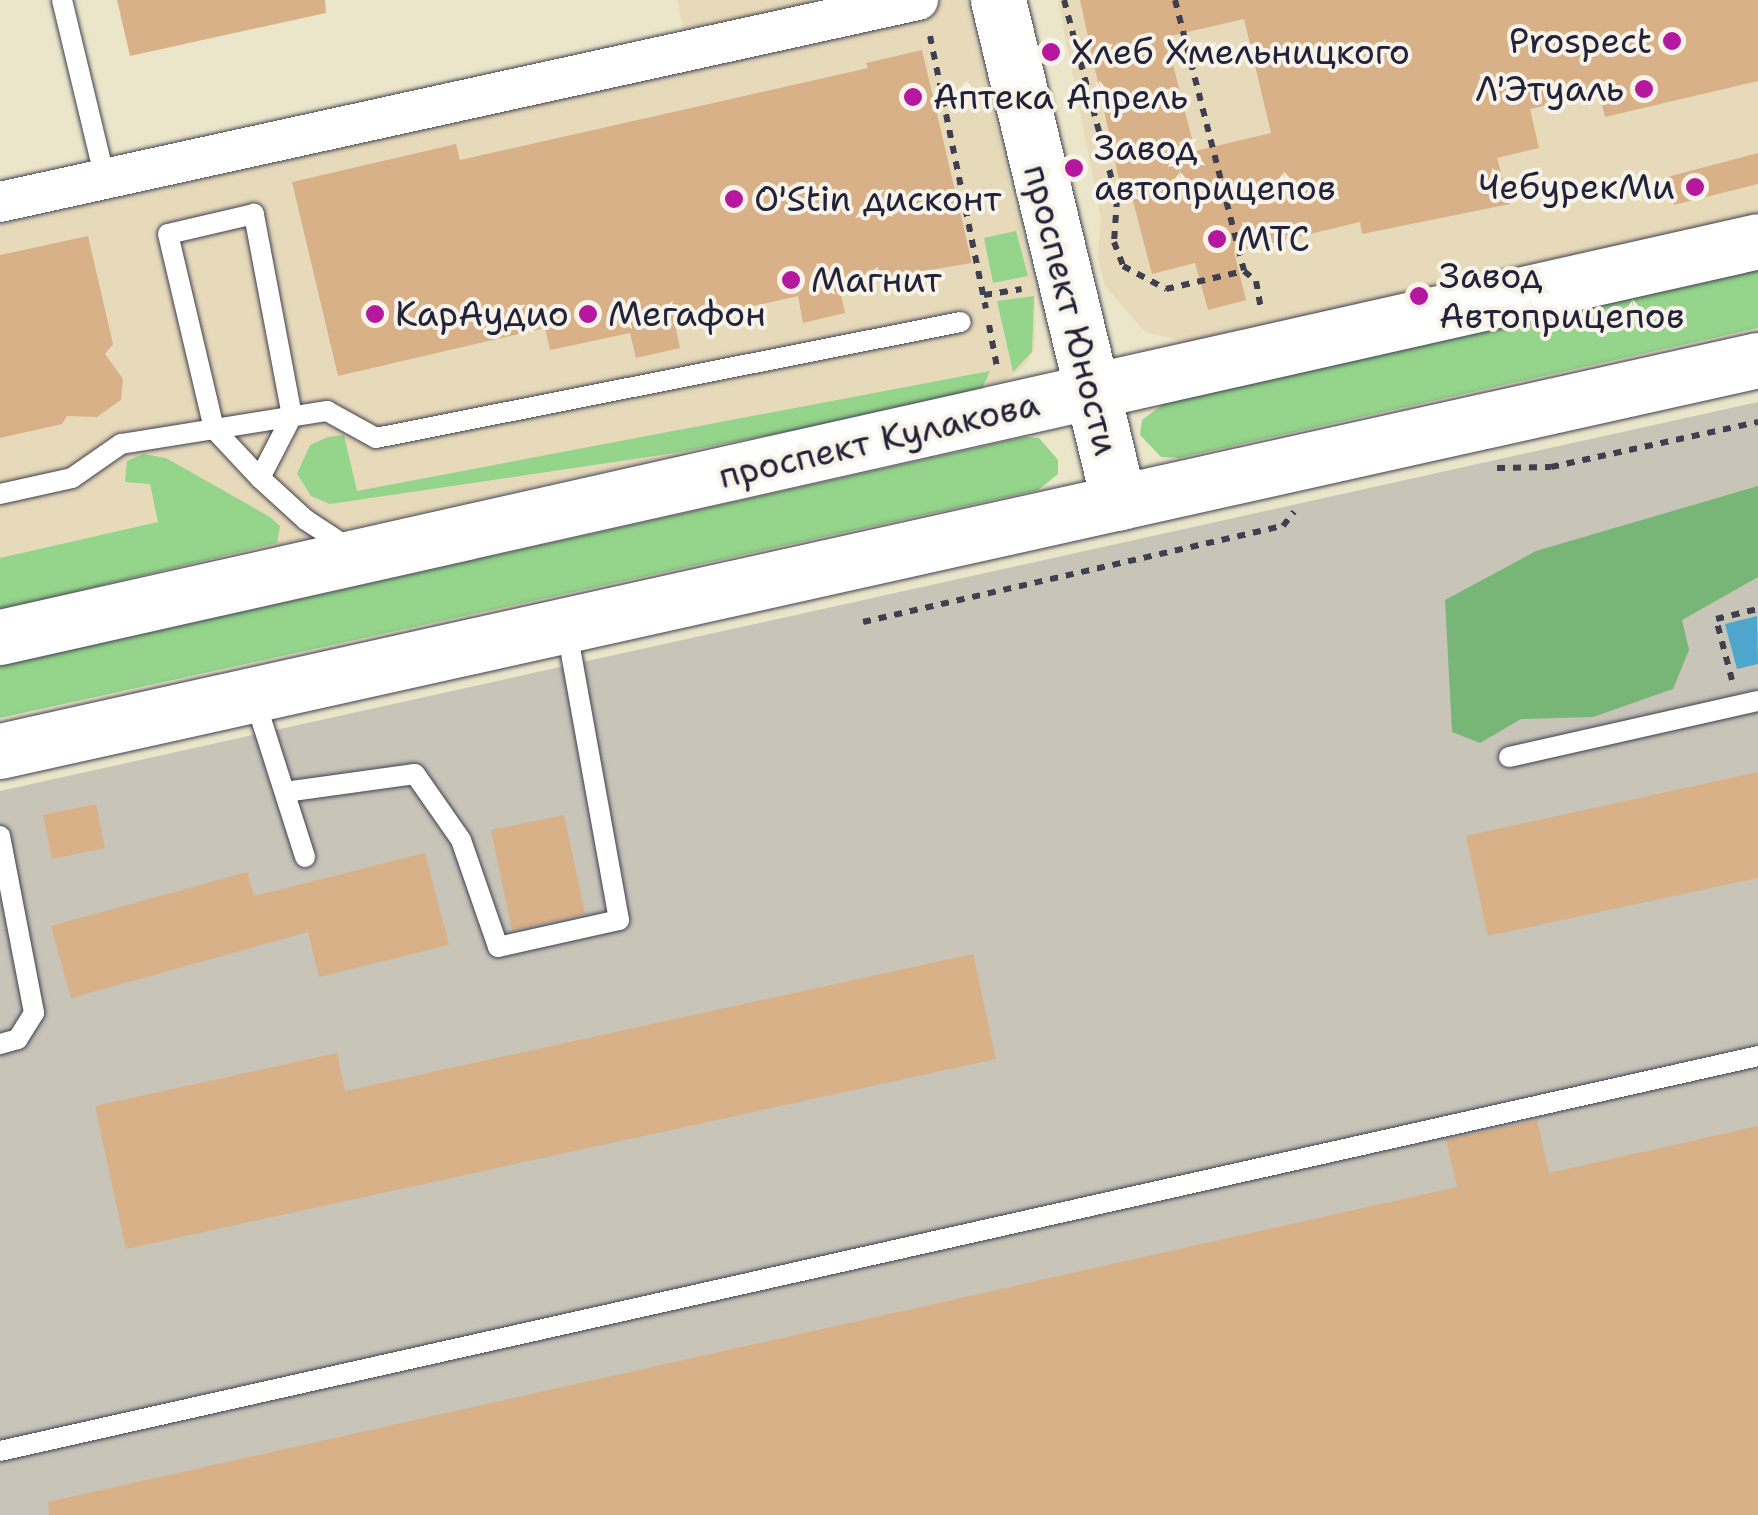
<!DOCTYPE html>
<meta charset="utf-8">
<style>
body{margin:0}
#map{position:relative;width:1758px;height:1515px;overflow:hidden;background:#ebe6ca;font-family:"Shantell Sans",sans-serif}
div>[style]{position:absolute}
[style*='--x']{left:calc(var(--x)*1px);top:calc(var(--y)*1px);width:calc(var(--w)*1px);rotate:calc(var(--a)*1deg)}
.built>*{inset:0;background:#e7daba}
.industrial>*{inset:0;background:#c8c4b8}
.green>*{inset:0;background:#94d48b}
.forest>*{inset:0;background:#77b677}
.water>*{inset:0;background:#4fa6cc}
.building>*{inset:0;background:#d9b188}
.path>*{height:6px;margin-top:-3px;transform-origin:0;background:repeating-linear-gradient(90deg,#403f50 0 8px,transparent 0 16px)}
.roads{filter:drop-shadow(0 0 2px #403f50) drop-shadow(0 0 2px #403f50)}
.service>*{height:20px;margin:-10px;padding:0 10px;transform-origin:10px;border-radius:10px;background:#fff}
.minor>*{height:40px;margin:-20px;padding:0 20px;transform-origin:20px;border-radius:20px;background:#fff}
.secondary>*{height:55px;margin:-27.5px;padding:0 27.5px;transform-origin:27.5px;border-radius:27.5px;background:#fff}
.primary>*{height:55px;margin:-27.5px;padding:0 27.5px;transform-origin:27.5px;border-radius:27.5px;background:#fff}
.dots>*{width:28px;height:28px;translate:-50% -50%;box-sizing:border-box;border:5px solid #f7f3e8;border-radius:50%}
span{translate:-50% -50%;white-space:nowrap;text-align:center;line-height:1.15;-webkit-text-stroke:8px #f7f3e8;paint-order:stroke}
.poi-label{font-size:35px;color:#22223b}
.right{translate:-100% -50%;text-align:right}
.left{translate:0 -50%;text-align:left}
.street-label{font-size:35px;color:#22223b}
</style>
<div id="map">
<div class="built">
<div style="clip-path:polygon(677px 0,966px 0,1035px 291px,1035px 347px,1025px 365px,1006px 380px,0 607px,0 225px,692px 70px)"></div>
<div style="clip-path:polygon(1058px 0,1758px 0,1758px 215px,1190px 343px,1145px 332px,1105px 286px,1098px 258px,1101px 218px)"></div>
</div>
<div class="industrial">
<div style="clip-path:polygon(1758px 402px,1758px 1515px,0 1515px,0 791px)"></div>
</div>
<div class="green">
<div style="clip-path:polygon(1016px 231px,1028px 276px,993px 283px,984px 238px)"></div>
<div style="clip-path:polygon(1758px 269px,1758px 328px,1179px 458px,1161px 457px,1140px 435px,1142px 420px,1166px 402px)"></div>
<div style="clip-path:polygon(1034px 296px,1032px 352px,1013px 372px,997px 301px)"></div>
<div style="clip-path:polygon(990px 371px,979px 395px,675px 453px,330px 504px,311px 496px,297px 474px,310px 445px,328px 437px,344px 435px,357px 491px)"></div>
<div style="clip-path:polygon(1025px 437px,1039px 438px,1058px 460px,1058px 474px,1038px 490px,0 718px,0 666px)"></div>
<div style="clip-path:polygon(143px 454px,166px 458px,270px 517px,280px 526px,277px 543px,0 610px,0 558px,158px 522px,150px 484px,125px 482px,127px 461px)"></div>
</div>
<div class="forest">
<div style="clip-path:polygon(1758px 486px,1758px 577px,1682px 620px,1689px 650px,1673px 689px,1593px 717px,1521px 719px,1480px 743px,1452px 732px,1445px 600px,1536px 551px)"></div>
</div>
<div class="water">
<div style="clip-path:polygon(1757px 616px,1758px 664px,1737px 669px,1725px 624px)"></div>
</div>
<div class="building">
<div style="clip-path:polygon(117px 0,325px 0,326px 13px,130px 56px)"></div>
<div style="clip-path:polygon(evenodd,1080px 0,1758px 0,1758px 81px,1605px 117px,1599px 93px,1530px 109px,1539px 148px,1497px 158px,1510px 204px,1362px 234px,1360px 222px,1234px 252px,1246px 300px,1208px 310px,1195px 263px,1152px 274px,1128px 182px,1120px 184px,1080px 0,1244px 19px,1271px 133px,1195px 151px,1166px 37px,1244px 19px)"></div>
<div style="clip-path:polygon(922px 50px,972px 263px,839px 285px,845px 313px,803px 323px,798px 296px,675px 324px,680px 348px,636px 358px,630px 333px,550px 350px,545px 328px,338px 376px,292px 182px,456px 144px,460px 160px,868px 68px,866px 63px)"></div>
<div style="clip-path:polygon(1758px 153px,1758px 184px,1674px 205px,1667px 177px)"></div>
<div style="clip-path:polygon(88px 236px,113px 344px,105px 354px,123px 379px,121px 400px,97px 417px,67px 416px,62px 424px,0 438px,0 255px)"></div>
<div style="clip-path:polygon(1758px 772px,1758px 878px,1488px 936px,1466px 836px)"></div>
<div style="clip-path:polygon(96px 804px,105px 848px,52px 859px,43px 815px)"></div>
<div style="clip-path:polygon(564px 815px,585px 914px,512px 930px,491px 830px)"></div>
<div style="clip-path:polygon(425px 853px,449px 945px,319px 977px,308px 932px,71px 998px,51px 926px,247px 872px,254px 896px)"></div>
<div style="clip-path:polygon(973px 954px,996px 1059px,126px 1249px,95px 1106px,337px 1053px,345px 1091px)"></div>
<div style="clip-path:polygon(1537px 1120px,1549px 1173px,1758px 1126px,1758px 1515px,49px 1515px,48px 1502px,1457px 1187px,1446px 1140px)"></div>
</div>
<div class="path">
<div style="--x:1064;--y:0;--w:206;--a:75.1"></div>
<div style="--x:1117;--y:199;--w:43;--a:94"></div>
<div style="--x:1114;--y:242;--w:26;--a:69"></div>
<div style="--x:1123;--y:266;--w:49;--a:28.1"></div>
<div style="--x:1166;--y:289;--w:80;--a:-13"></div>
<div style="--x:1244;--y:271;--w:16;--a:40"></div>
<div style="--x:1256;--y:281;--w:27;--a:80"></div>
<div style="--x:1175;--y:0;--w:279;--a:75.7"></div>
<div style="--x:930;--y:36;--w:278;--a:78.4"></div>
<div style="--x:984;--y:295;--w:38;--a:-9"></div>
<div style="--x:989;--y:325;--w:43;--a:79.2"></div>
<div style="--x:1497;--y:468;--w:54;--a:-1.1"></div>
<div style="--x:1551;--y:467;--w:212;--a:-12.3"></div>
<div style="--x:863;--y:622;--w:431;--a:-12.9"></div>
<div style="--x:1283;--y:526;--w:18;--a:-52"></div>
<div style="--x:1732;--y:680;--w:63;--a:-104.7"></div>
<div style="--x:1716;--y:619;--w:43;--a:-13.4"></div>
</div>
<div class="roads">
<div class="service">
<div style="--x:62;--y:0;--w:184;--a:76.5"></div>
<div style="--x:260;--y:478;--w:70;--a:-62.7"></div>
<div style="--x:292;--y:416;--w:206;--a:-100.7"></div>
<div style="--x:254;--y:214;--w:88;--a:166.9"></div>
<div style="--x:168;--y:234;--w:200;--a:76.7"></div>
<div style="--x:214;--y:429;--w:67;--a:46.8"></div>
<div style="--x:260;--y:478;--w:62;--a:42.4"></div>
<div style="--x:306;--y:520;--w:55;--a:33.1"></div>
<div style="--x:0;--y:494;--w:74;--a:-12.5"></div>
<div style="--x:72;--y:478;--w:60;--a:-34.8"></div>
<div style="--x:121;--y:444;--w:209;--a:-9.1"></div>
<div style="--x:327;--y:411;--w:56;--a:28.9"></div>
<div style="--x:376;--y:438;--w:596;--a:-11.22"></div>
<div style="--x:254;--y:697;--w:168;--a:72.3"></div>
<div style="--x:1509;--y:757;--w:255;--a:-12.7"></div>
<div style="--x:285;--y:792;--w:131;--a:-7.9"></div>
<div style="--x:415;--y:774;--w:80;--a:55.1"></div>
<div style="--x:461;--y:840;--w:113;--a:70.9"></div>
<div style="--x:498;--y:947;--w:124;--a:-12.6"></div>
<div style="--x:619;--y:920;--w:299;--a:-100.2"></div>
<div style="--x:0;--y:836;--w:180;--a:79.1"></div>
<div style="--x:34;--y:1013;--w:31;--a:122"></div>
<div style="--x:18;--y:1039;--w:19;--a:164"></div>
<div style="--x:0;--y:1451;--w:1802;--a:-12.66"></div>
</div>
<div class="minor">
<div style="--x:0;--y:202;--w:940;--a:-12.41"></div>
</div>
<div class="secondary">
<div style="--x:998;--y:0;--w:517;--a:76.47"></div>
</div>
<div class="primary">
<div style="--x:0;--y:637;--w:1802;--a:-12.69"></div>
<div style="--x:0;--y:751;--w:1801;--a:-12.54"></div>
</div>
</div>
<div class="dots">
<div style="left:1672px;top:41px;background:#b5179e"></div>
<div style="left:1051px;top:52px;background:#b5179e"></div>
<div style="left:1644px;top:89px;background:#b5179e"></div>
<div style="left:913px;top:97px;background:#b5179e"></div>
<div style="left:1074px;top:168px;background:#b5179e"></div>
<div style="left:1695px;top:187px;background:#b5179e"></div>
<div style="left:734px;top:199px;background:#b5179e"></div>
<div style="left:1217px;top:239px;background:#b5179e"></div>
<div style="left:791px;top:280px;background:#b5179e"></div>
<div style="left:1419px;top:296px;background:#b5179e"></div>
<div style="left:375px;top:314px;background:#b5179e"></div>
<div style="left:588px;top:314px;background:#b5179e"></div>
</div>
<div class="poi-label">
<span class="right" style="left:1652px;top:41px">Prospect</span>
<span class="left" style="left:1071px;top:52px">Хлеб Хмельницкого</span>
<span class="right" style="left:1624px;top:89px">Л'Этуаль</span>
<span class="left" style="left:933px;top:97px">Аптека Апрель</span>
<span class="left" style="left:1094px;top:168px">Завод<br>автоприцепов</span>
<span class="right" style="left:1675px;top:187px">ЧебурекМи</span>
<span class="left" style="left:754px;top:199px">O'Stin дисконт</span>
<span class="left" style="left:1237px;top:239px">МТС</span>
<span class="left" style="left:1439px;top:296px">Завод<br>Автоприцепов</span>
<span class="left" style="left:811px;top:280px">Магнит</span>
<span class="left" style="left:395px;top:314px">КарАудио</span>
<span class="left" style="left:608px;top:314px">Мегафон</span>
</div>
<div class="street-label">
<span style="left:1071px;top:310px;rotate:76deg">проспект Юности</span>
<span style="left:879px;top:440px;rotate:-13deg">проспект Кулакова</span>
</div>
</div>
